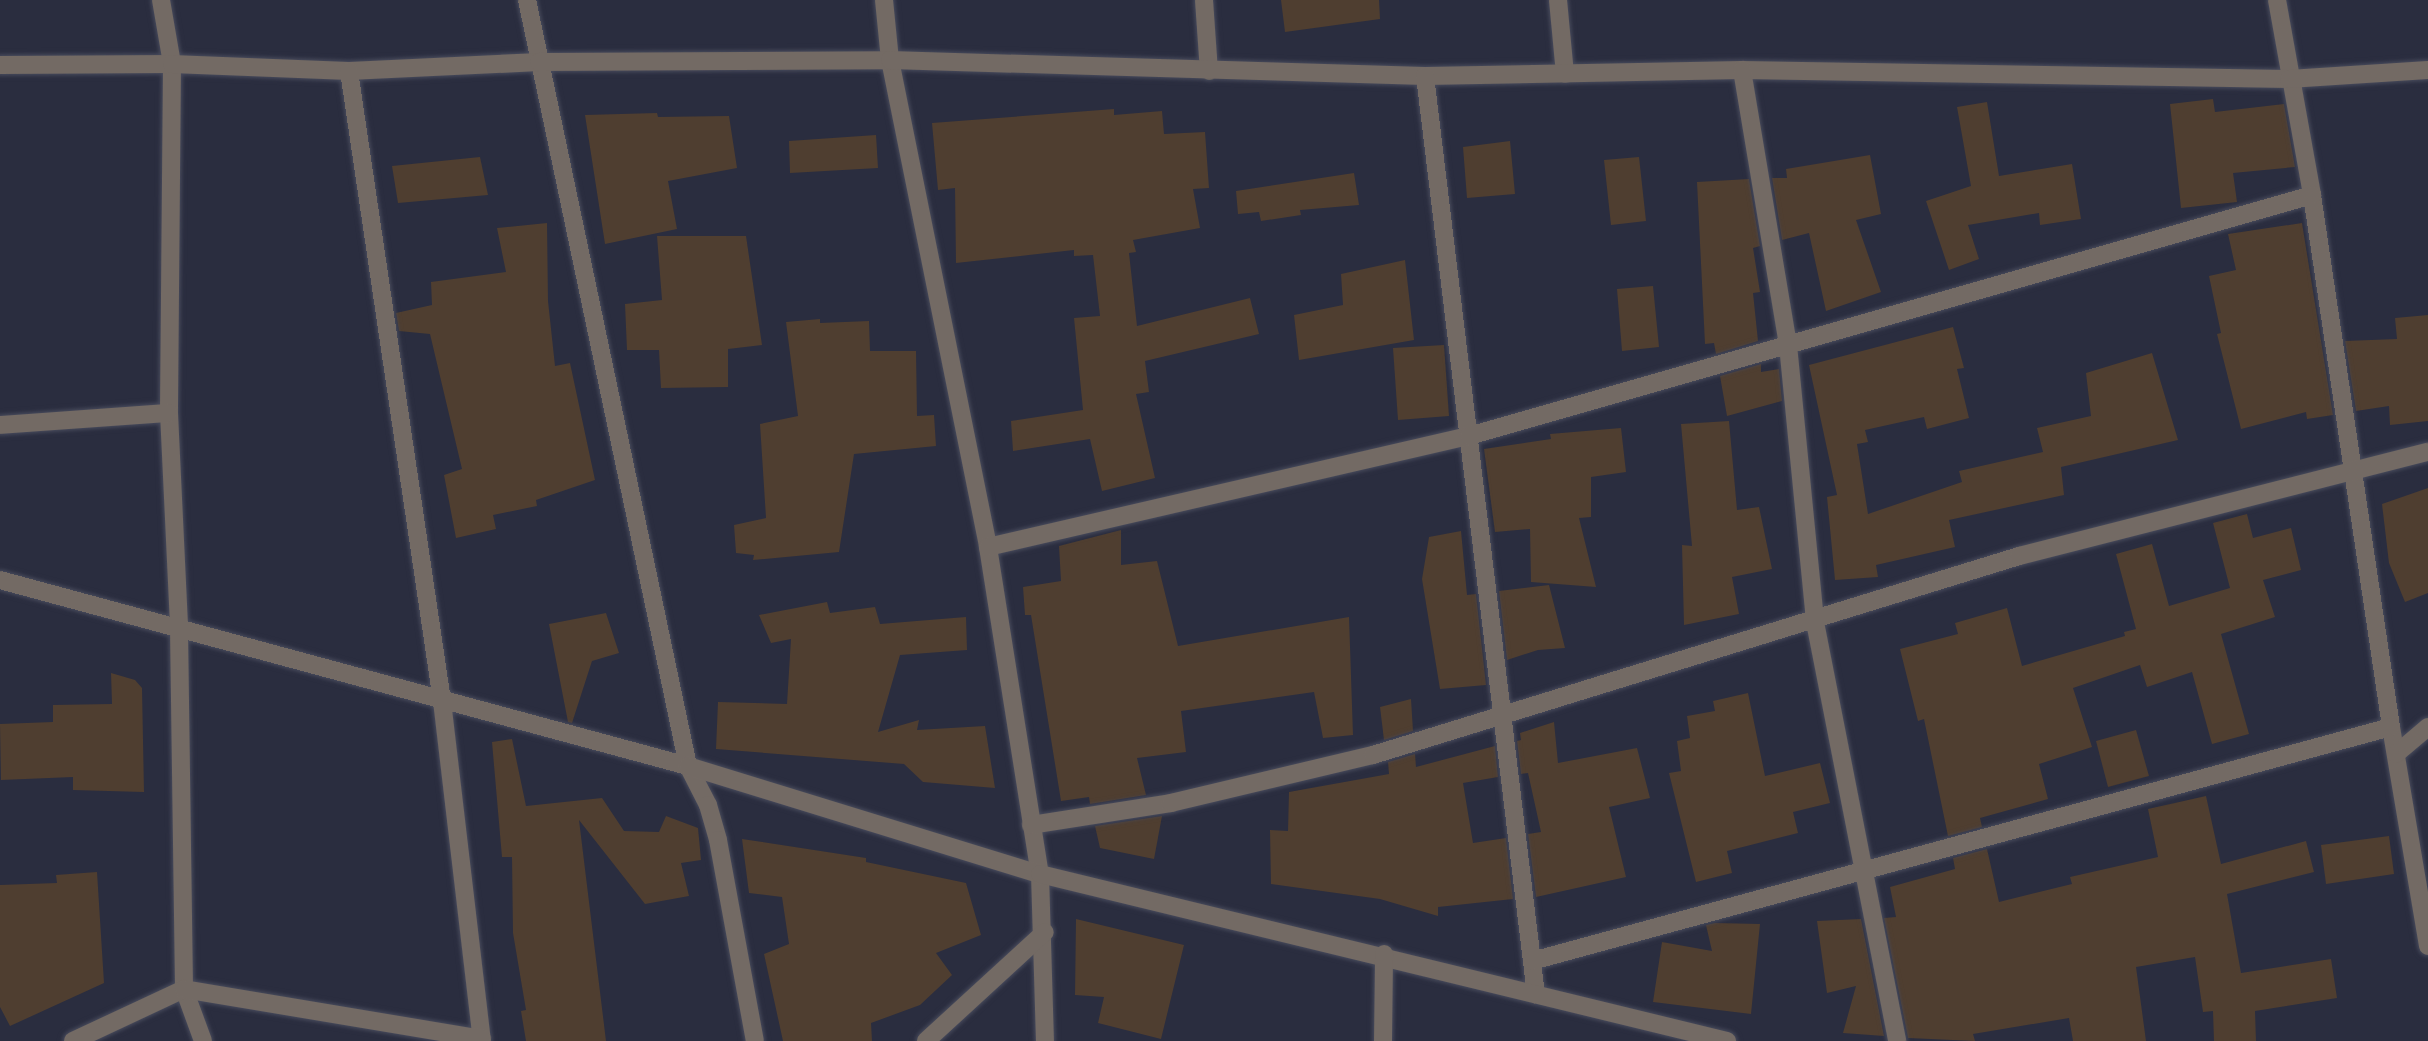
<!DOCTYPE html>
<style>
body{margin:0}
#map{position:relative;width:2428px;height:1041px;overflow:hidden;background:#2a2d3f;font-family:"Open Sans",sans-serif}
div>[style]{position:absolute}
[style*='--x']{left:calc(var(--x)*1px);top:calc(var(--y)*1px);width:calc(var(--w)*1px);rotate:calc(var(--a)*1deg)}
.building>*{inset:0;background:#4f3e30}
.roads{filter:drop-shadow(0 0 2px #484b5c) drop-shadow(0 0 2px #484b5c)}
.street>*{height:18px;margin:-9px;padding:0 9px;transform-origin:9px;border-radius:9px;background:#736a64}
span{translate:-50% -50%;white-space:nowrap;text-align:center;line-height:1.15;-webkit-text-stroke:7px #202334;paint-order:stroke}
</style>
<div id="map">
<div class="building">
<div style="clip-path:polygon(1281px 0,1379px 0,1380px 19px,1285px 32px)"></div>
<div style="clip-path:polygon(2213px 99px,2215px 112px,2284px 104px,2295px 167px,2233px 173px,2237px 202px,2181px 208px,2170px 104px)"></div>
<div style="clip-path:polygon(1987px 102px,1999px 176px,2072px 164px,2081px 219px,2040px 225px,2039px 213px,1968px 225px,1979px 259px,1949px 270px,1926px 201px,1971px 186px,1957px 107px)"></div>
<div style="clip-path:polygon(1114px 109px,1114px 115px,1162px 111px,1164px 134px,1205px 132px,1209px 188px,1193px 189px,1200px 228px,1133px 240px,1136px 252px,1129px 253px,1137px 326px,1250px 298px,1259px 334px,1145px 361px,1149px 392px,1136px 394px,1155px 478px,1102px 491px,1090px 439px,1013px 451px,1011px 421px,1083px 410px,1074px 318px,1100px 316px,1093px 255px,1074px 256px,1074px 250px,956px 263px,955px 188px,938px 190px,932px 123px)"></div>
<div style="clip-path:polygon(657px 113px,658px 117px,729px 116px,737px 168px,668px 181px,677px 229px,605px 244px,585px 115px)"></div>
<div style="clip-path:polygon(876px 135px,878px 168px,790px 173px,789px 141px)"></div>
<div style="clip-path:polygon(1510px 141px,1515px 194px,1467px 198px,1463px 147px)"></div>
<div style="clip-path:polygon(1870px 155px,1881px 214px,1856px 220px,1881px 292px,1826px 311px,1809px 233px,1782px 240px,1772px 178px,1787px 178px,1786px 169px)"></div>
<div style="clip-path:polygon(480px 157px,488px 195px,398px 203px,392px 166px)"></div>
<div style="clip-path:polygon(1639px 157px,1646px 221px,1611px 225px,1604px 160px)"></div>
<div style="clip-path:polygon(1354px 173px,1359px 205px,1300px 210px,1301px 215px,1261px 221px,1259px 212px,1238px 214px,1236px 191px)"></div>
<div style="clip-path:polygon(1749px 179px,1760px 246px,1753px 248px,1760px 292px,1753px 293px,1758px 341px,1716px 354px,1714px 343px,1705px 344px,1697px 182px)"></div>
<div style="clip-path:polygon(547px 223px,548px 301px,555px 366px,570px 363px,595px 480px,536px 500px,537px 506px,493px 515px,496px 529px,456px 538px,444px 475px,462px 469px,430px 334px,399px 331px,396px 313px,432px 305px,431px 282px,506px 272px,497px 228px)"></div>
<div style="clip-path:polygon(2302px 223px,2333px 415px,2307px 419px,2306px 412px,2241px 429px,2217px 334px,2221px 333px,2209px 276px,2236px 270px,2228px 234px)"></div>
<div style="clip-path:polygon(657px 236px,746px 236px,762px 345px,728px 349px,728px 387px,661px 388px,659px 350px,627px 350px,625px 304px,662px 300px)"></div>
<div style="clip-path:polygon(1405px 260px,1414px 340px,1299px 360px,1294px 315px,1343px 305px,1341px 274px)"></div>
<div style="clip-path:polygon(1653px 286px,1659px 347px,1622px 351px,1617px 289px)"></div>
<div style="clip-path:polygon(2428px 315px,2428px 421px,2390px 425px,2389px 406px,2356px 411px,2345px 341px,2397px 339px,2395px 318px)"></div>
<div style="clip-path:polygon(820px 319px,820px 323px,869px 321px,870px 351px,916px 351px,917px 416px,934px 415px,936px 446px,854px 454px,839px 552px,753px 560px,754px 555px,736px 553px,734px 525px,766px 518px,760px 424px,798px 416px,786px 322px)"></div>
<div style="clip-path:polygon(1953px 327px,1964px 368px,1957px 369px,1969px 418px,1927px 429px,1924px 417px,1865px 430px,1868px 442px,1857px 444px,1868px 514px,1962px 482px,1959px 471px,2043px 452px,2037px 428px,2091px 416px,2086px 373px,2152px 353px,2178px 440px,2061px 467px,2064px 495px,1949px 520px,1955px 547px,1876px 565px,1878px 577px,1835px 580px,1827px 497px,1837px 495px,1809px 365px)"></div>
<div style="clip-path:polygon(1444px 345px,1449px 416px,1398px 420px,1393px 348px)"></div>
<div style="clip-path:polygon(1761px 364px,1761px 372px,1779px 369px,1782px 401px,1727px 416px,1720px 376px)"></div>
<div style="clip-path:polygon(1729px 421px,1737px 510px,1759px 507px,1772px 569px,1732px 577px,1739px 614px,1684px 625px,1682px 545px,1692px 546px,1681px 424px)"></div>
<div style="clip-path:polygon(1621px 428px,1626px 472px,1591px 477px,1591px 517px,1579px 518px,1596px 587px,1531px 582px,1530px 529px,1495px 532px,1484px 449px,1551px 439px,1550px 434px)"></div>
<div style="clip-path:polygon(2428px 488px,2428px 593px,2405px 602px,2389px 563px,2382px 504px)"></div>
<div style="clip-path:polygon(2247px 514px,2253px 538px,2291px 528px,2301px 570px,2263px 580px,2275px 617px,2221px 634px,2249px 734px,2212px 744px,2192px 672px,2147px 687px,2140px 665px,2073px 688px,2092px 747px,2039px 764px,2048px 799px,1980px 818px,1982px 827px,1948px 836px,1924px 719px,1918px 721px,1900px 649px,1958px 634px,1955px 623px,2007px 608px,2022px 666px,2125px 636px,2124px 632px,2136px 629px,2116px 554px,2152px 544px,2169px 606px,2230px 588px,2213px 523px)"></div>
<div style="clip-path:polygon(1121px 530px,1121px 565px,1157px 561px,1178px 646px,1349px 617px,1353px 735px,1323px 738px,1314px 692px,1181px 711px,1186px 752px,1137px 758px,1146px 795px,1090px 804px,1089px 797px,1061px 801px,1031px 615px,1025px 615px,1023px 587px,1061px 581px,1059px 546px)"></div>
<div style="clip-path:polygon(1461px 531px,1467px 595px,1476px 594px,1486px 685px,1440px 689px,1422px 579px,1429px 537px)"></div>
<div style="clip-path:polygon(1549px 585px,1565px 648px,1538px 650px,1507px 660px,1499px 591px)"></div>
<div style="clip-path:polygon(827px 602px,830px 613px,875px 607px,880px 624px,966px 617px,967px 650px,900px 655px,878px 732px,919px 720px,917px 730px,985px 726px,995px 788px,923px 782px,904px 764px,716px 749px,718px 702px,787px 704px,791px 639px,771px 643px,759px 615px)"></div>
<div style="clip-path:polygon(606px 613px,619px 653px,592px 661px,572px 723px,568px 722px,549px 624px)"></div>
<div style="clip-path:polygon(111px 673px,135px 680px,142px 688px,144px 792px,73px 790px,73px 777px,1px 780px,0 724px,53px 722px,53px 705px,112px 704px)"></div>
<div style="clip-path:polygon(1748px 693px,1765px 776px,1820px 763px,1830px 803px,1793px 812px,1798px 833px,1727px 851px,1732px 873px,1696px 882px,1669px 773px,1681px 771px,1677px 741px,1690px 738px,1687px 716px,1715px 711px,1713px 701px)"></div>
<div style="clip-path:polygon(1411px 699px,1413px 731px,1384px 740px,1380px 707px)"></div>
<div style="clip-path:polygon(1554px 722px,1558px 763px,1637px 748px,1650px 798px,1609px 807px,1626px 877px,1536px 897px,1528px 834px,1541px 832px,1528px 773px,1521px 774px,1517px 741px,1521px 740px,1520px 733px)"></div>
<div style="clip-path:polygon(2136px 730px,2149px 776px,2108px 787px,2096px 741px)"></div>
<div style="clip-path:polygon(512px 739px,526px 806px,602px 798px,624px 831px,659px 832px,666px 816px,698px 828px,701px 860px,681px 863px,689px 896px,645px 904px,579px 820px,606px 1041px,526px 1041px,521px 1011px,526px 1010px,513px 933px,512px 857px,502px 857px,492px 742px)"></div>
<div style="clip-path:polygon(1495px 746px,1498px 777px,1463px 783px,1473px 843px,1506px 838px,1513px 899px,1438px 907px,1438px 916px,1380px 899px,1271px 884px,1270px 830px,1288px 831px,1289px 792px,1389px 774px,1388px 762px,1415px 754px,1416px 767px)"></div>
<div style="clip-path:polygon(2206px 796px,2221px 864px,2306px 841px,2314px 872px,2227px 894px,2241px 973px,2331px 959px,2337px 998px,2255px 1011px,2256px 1041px,2214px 1041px,2213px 1011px,2203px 1012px,2195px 957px,2136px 967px,2146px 1041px,2073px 1041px,2069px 1018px,1973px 1034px,1975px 1041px,1908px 1038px,1884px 918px,1896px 917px,1890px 887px,1955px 869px,1953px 858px,1987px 849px,1999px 902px,2072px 884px,2070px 877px,2158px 857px,2148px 809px)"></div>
<div style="clip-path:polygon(1162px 816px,1154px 859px,1100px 848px,1095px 826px)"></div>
<div style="clip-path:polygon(2389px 836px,2394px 874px,2326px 884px,2321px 845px)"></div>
<div style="clip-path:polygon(742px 839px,866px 858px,866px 862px,966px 883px,981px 935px,936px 953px,952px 975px,920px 1005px,871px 1023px,872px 1041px,783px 1041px,764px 954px,789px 944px,782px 897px,749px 893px)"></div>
<div style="clip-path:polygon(97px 872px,104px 983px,10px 1026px,0 1007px,0 885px,57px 883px,56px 875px)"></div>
<div style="clip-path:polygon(1076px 919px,1184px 945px,1161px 1039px,1098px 1023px,1104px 997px,1075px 995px)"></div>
<div style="clip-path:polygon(1861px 919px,1884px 1036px,1843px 1033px,1856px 986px,1827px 993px,1817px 921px)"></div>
<div style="clip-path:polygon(1715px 923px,1760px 924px,1751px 1014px,1653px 1002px,1662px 942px,1712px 951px,1706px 925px)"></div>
</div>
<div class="roads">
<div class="street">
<div style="--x:161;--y:0;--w:65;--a:80.2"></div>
<div style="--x:172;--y:64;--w:349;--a:90.5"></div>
<div style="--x:169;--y:413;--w:216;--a:87.3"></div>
<div style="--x:179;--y:629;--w:360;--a:89.2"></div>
<div style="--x:184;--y:989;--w:55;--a:69.9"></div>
<div style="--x:527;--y:0;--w:783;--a:78.13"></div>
<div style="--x:688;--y:766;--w:44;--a:62.9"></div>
<div style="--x:708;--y:805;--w:36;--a:74"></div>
<div style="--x:718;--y:840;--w:204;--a:79.6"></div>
<div style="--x:884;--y:0;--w:60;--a:84.3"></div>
<div style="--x:890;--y:60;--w:497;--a:78.6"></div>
<div style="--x:988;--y:547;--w:331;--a:81"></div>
<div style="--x:1040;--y:874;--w:167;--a:88.3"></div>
<div style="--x:1204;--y:0;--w:71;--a:86"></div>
<div style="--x:1558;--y:0;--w:74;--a:84.6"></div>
<div style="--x:2277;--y:0;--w:198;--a:79.8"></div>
<div style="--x:2312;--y:195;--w:538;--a:81.55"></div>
<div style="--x:2391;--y:727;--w:222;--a:80.4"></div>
<div style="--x:0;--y:65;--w:172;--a:-0.3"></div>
<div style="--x:172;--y:64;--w:177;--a:2.3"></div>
<div style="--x:349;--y:71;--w:190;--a:-2.7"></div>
<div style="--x:539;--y:62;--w:351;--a:-0.3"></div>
<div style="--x:890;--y:60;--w:535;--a:1.71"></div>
<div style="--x:1425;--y:76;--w:317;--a:-1.1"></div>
<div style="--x:1742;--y:70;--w:547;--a:0.94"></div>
<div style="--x:2289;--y:79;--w:139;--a:-3.7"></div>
<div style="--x:1742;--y:70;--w:279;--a:80.5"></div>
<div style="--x:1788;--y:345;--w:278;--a:84.4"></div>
<div style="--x:1815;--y:622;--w:427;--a:78.9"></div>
<div style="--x:349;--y:71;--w:637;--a:81.6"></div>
<div style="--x:442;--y:701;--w:342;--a:83.3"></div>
<div style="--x:1425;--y:76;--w:925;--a:83.11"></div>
<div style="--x:0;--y:425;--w:169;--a:-4.1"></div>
<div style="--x:988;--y:547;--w:494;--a:-13"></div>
<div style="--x:1469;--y:436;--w:877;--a:-15.95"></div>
<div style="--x:0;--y:580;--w:713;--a:15.13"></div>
<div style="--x:688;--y:766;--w:368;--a:17.1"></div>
<div style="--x:1040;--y:874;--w:707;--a:13.66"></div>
<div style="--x:2396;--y:754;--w:42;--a:-40.2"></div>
<div style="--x:1031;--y:825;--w:142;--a:-8.9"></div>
<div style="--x:1171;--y:803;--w:208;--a:-13.4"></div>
<div style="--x:1373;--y:755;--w:676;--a:-17.12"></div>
<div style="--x:2019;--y:556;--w:422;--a:-14.3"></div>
<div style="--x:1532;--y:961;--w:890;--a:-15.24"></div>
<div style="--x:73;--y:1041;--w:123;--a:-25.1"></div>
<div style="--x:184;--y:989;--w:302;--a:9.5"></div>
<div style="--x:926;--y:1041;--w:161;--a:-42.5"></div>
<div style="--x:1383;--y:1041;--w:87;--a:-89.3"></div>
</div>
</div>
</div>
